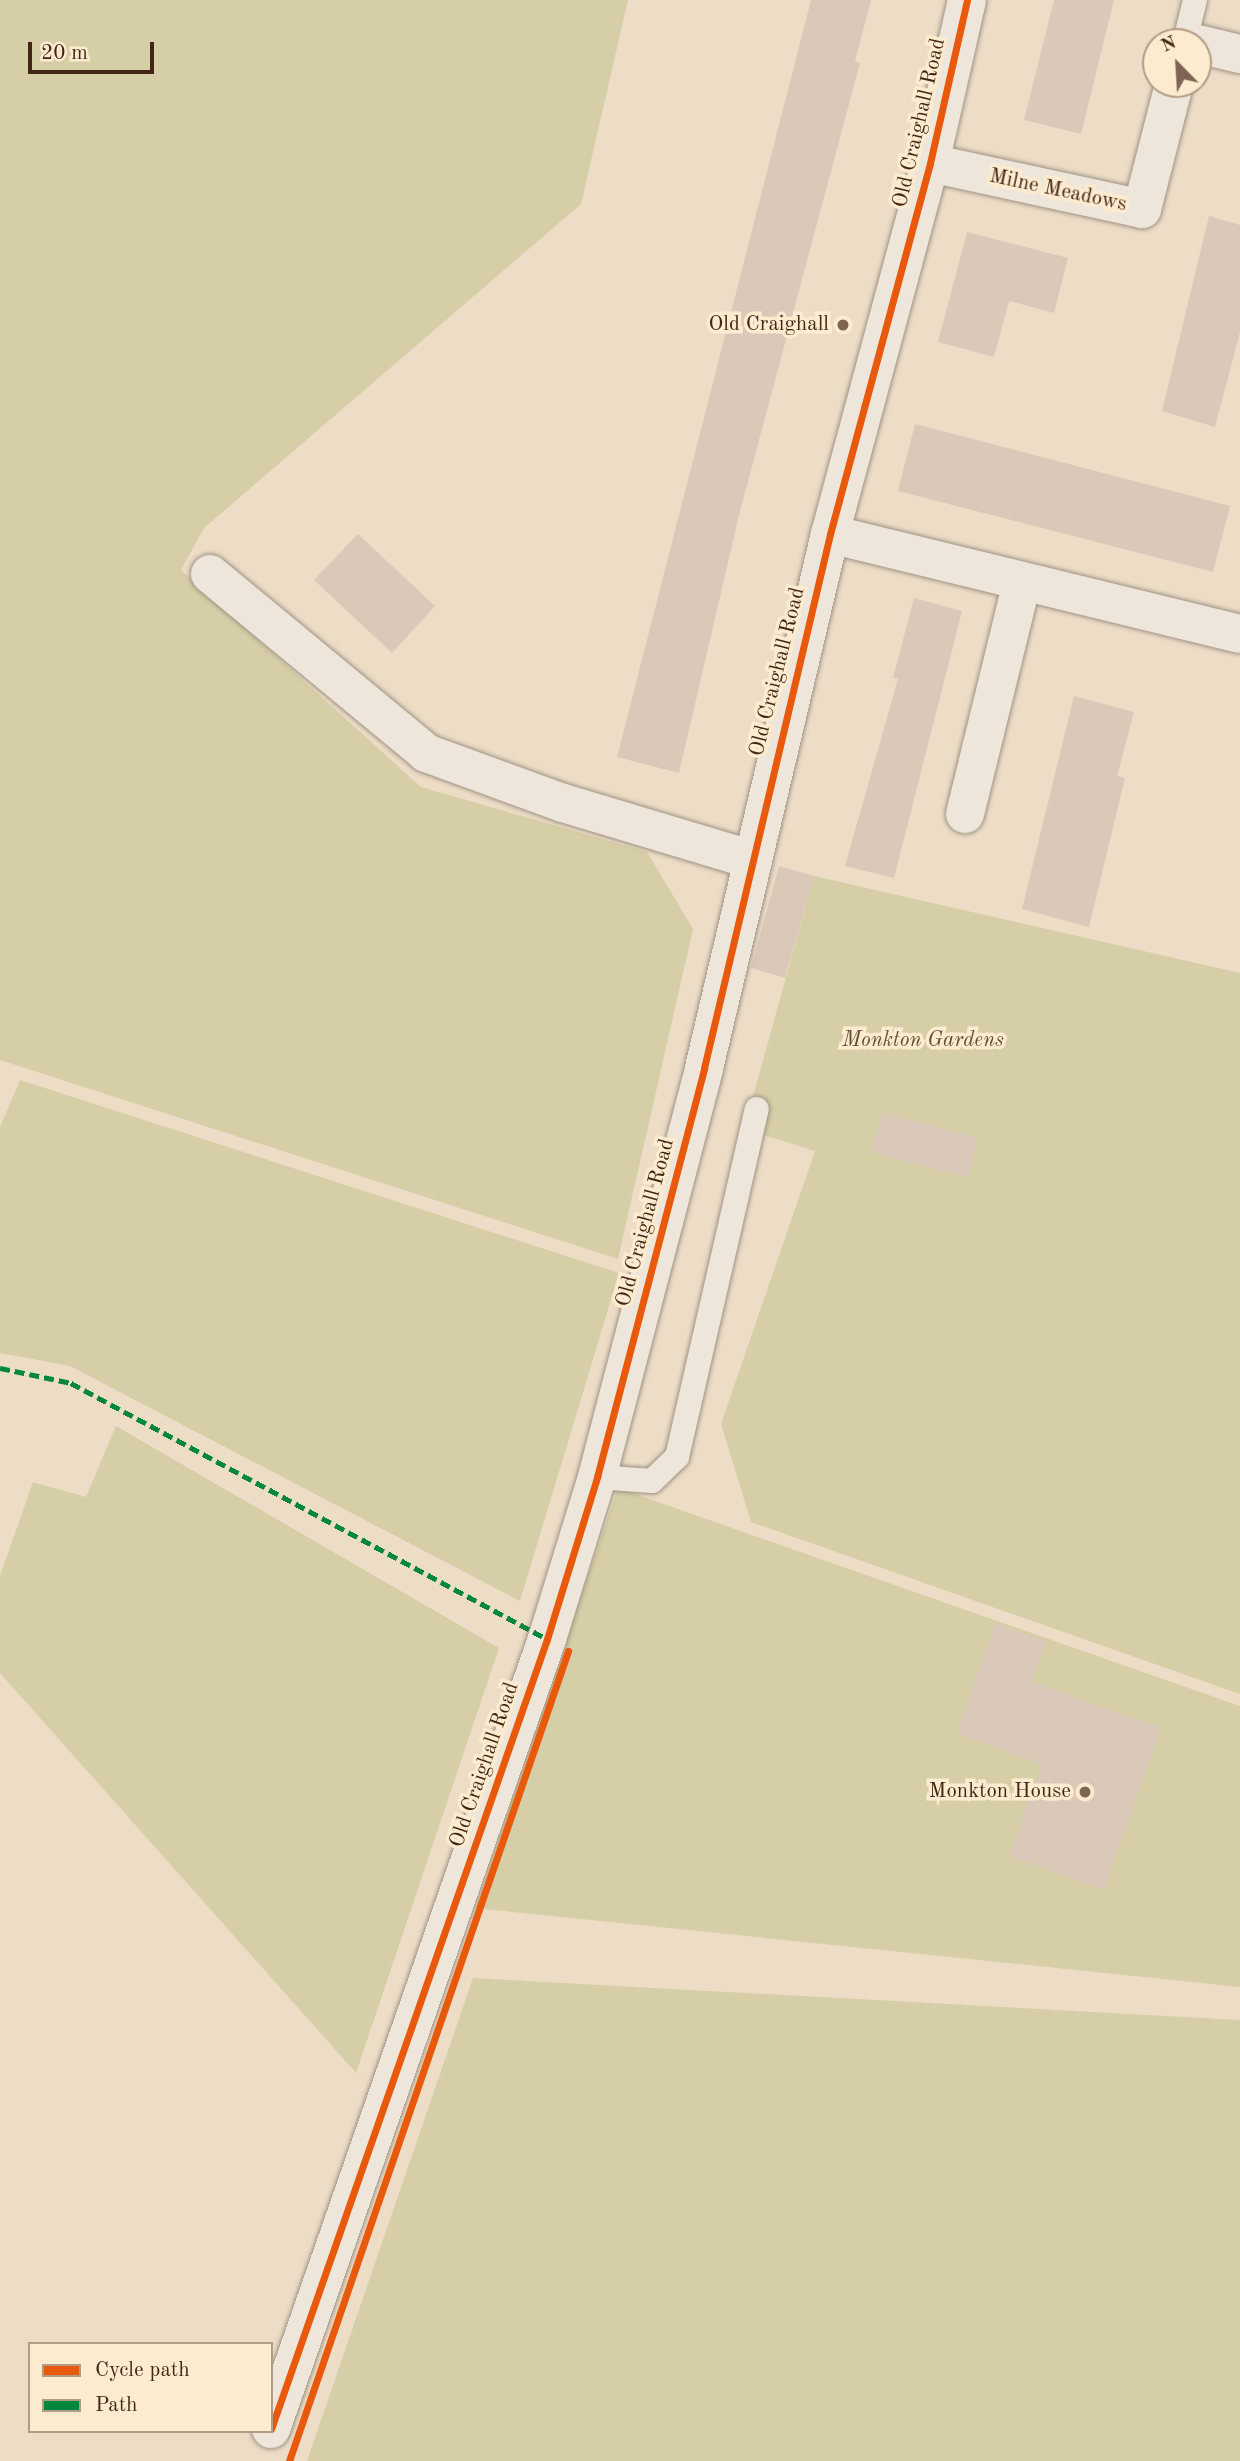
<!DOCTYPE html>
<style>
body{margin:0}
#map{position:relative;width:1240px;height:2461px;overflow:hidden;background:#edddc6;font-family:"Old Standard TT",serif}
div>[style]{position:absolute}
[style*='--x']{left:calc(var(--x)*1px);top:calc(var(--y)*1px);width:calc(var(--w)*1px);rotate:calc(var(--a)*1deg)}
.green>*{inset:0;background:#d6cea6}
.building>*{inset:0;background:#dac8b9}
.roads{filter:drop-shadow(0 0 2px #9f9385) drop-shadow(0 0 2px #9f9385)}
.lane>*{height:24px;margin:-12px;padding:0 12px;transform-origin:12px;border-radius:12px;background:#eee6db}
.street>*{height:38px;margin:-19px;padding:0 19px;transform-origin:19px;border-radius:19px;background:#eee6db}
.secondary>*{height:38px;margin:-19px;padding:0 19px;transform-origin:19px;border-radius:19px;background:#eee6db}
.quiet>*{height:5px;margin-top:-2.5px;transform-origin:0;background:repeating-linear-gradient(90deg,#00873e 0 10px,transparent 0 15px)}
.cycleway>*{height:7px;margin:-3.5px;padding:0 3.5px;transform-origin:3.5px;border-radius:3.5px;background:#e8590c}
.dots>*{width:19px;height:19px;translate:-50% -50%;box-sizing:border-box;border:4px solid #fdebd0;border-radius:50%}
span{translate:-50% -50%;white-space:nowrap;text-align:center;line-height:1.15;-webkit-text-stroke:7px #fdebd0;paint-order:stroke}
.street-label{font-size:21px;color:#432515}
.poi-label{font-size:21px;color:#432515}
.right{translate:-100% -50%;text-align:right}
.park-label{font-size:21px;color:#634c32;font-style:italic}
.legend{position:absolute;left:28px;top:2342px;width:245px;height:91px;box-sizing:border-box;background:#fdebd0;border:2px solid #b39c85;margin:0;padding:9px 12px;list-style:none;font-size:21px;color:#432515}
.legend li{display:flex;align-items:center;gap:14px;height:35px}
.legend b{width:35px;border:2px solid #b39c85}
.north{position:absolute;left:1142px;top:28px;width:70px;height:70px;box-sizing:border-box;background:#fdebd0;border:2px solid #b39c85;border-radius:50%;rotate:336deg;font-size:19px;font-weight:700;line-height:28px;text-align:center;color:#432515}
.north::after{content:'';display:block;margin:auto;width:24px;height:32px;background:#7e6553;clip-path:polygon(50% 0,100% 100%,50% 72%,0 100%)}
.scale{position:absolute;left:28px;top:42px;width:126px;height:32px;box-sizing:border-box;border:4px solid #432515;border-top:0;padding-left:9px;font-size:21px;line-height:24px;white-space:nowrap;color:#432515;-webkit-text-stroke:5px #fdebd0;paint-order:stroke}
</style>
<div id="map">
<div class="green">
<div style="clip-path:polygon(0 0,628px 0,581px 204px,204px 528px,181px 570px,421px 787px,647px 852px,693px 929px,618px 1259px,0 1060px)"></div>
<div style="clip-path:polygon(814px 876px,1240px 973px,1240px 1694px,751px 1522px,721px 1424px,815px 1151px,744px 1129px)"></div>
<div style="clip-path:polygon(20px 1080px,619px 1273px,520px 1601px,70px 1366px,0 1353px,0 1127px)"></div>
<div style="clip-path:polygon(116px 1426px,499px 1648px,356px 2073px,0 1673px,0 1576px,33px 1482px,86px 1497px)"></div>
<div style="clip-path:polygon(618px 1488px,1240px 1706px,1240px 1987px,475px 1908px)"></div>
<div style="clip-path:polygon(473px 1978px,1240px 2020px,1240px 2461px,307px 2461px)"></div>
</div>
<div class="building">
<div style="clip-path:polygon(811px 0,871px 0,855px 61px,860px 63px,739px 515px,679px 773px,617px 757px)"></div>
<div style="clip-path:polygon(1054px 0,1114px 0,1081px 134px,1024px 120px)"></div>
<div style="clip-path:polygon(1209px 216px,1240px 225px,1240px 332px,1215px 427px,1162px 411px)"></div>
<div style="clip-path:polygon(967px 232px,1068px 258px,1054px 313px,1009px 301px,994px 357px,938px 342px)"></div>
<div style="clip-path:polygon(915px 424px,1230px 506px,1213px 572px,898px 491px)"></div>
<div style="clip-path:polygon(358px 534px,435px 606px,392px 653px,314px 580px)"></div>
<div style="clip-path:polygon(914px 598px,962px 611px,894px 878px,845px 866px,898px 679px,893px 678px)"></div>
<div style="clip-path:polygon(1074px 696px,1134px 712px,1117px 776px,1125px 778px,1089px 927px,1022px 909px)"></div>
<div style="clip-path:polygon(779px 866px,814px 876px,785px 978px,751px 968px)"></div>
<div style="clip-path:polygon(882px 1112px,978px 1138px,968px 1178px,871px 1152px)"></div>
<div style="clip-path:polygon(995px 1623px,1046px 1641px,1032px 1682px,1161px 1728px,1104px 1890px,1009px 1856px,1042px 1764px,957px 1734px)"></div>
</div>
<div class="roads">
<div class="lane">
<div style="--x:1185;--y:41;--w:42;--a:-76.3"></div>
<div style="--x:597;--y:1477;--w:55;--a:4.2"></div>
<div style="--x:652;--y:1481;--w:35;--a:-44"></div>
<div style="--x:677;--y:1457;--w:357;--a:-77.1"></div>
</div>
<div class="street">
<div style="--x:1198;--y:44;--w:43;--a:13.4"></div>
<div style="--x:930;--y:163;--w:217;--a:12.2"></div>
<div style="--x:1142;--y:209;--w:129;--a:-75.6"></div>
<div style="--x:830;--y:534;--w:422;--a:13.7"></div>
<div style="--x:210;--y:574;--w:281;--a:39.6"></div>
<div style="--x:426;--y:753;--w:146;--a:20.1"></div>
<div style="--x:563;--y:803;--w:195;--a:16.7"></div>
<div style="--x:965;--y:814;--w:239;--a:-76.2"></div>
</div>
<div class="secondary">
<div style="--x:271;--y:2429;--w:837;--a:-70.74"></div>
<div style="--x:547;--y:1639;--w:170;--a:-72.8"></div>
<div style="--x:597;--y:1477;--w:423;--a:-75.3"></div>
<div style="--x:704;--y:1068;--w:549;--a:-76.72"></div>
<div style="--x:830;--y:534;--w:384;--a:-74.9"></div>
<div style="--x:930;--y:163;--w:167;--a:-77.2"></div>
</div>
</div>
<div class="quiet">
<div style="--x:0;--y:1368;--w:73;--a:11.9"></div>
<div style="--x:71;--y:1383;--w:540;--a:28.27"></div>
</div>
<div class="cycleway">
<div style="--x:271;--y:2429;--w:837;--a:-70.74"></div>
<div style="--x:547;--y:1639;--w:170;--a:-72.8"></div>
<div style="--x:597;--y:1477;--w:423;--a:-75.3"></div>
<div style="--x:704;--y:1068;--w:549;--a:-76.72"></div>
<div style="--x:830;--y:534;--w:384;--a:-74.9"></div>
<div style="--x:930;--y:163;--w:167;--a:-77.2"></div>
<div style="--x:289;--y:2461;--w:857;--a:-70.99"></div>
</div>
<div class="dots">
<div style="left:843px;top:325px;background:#7e6553"></div>
<div style="left:1085px;top:1792px;background:#7e6553"></div>
</div>
<div class="street-label">
<span style="left:920px;top:123px;rotate:-77deg">Old Craighall Road</span>
<span style="left:1058px;top:191px;rotate:12deg">Milne Meadows</span>
<span style="left:778px;top:672px;rotate:-76deg">Old Craighall Road</span>
<span style="left:646px;top:1223px;rotate:-75deg">Old Craighall Road</span>
<span style="left:485px;top:1765px;rotate:-71deg">Old Craighall Road</span>
</div>
<div class="poi-label">
<span class="right" style="left:829px;top:325px">Old Craighall</span>
<span class="right" style="left:1071px;top:1792px">Monkton House</span>
</div>
<div class="park-label">
<span style="left:923px;top:1041px">Monkton Gardens</span>
</div>
<ul class="legend">
<li><b style="height:9px;background:#e8590c"></b>Cycle path</li>
<li><b style="height:9px;background:#00873e"></b>Path</li>
</ul>
<div class="north">N</div>
<div class="scale">20 m</div>
</div>
